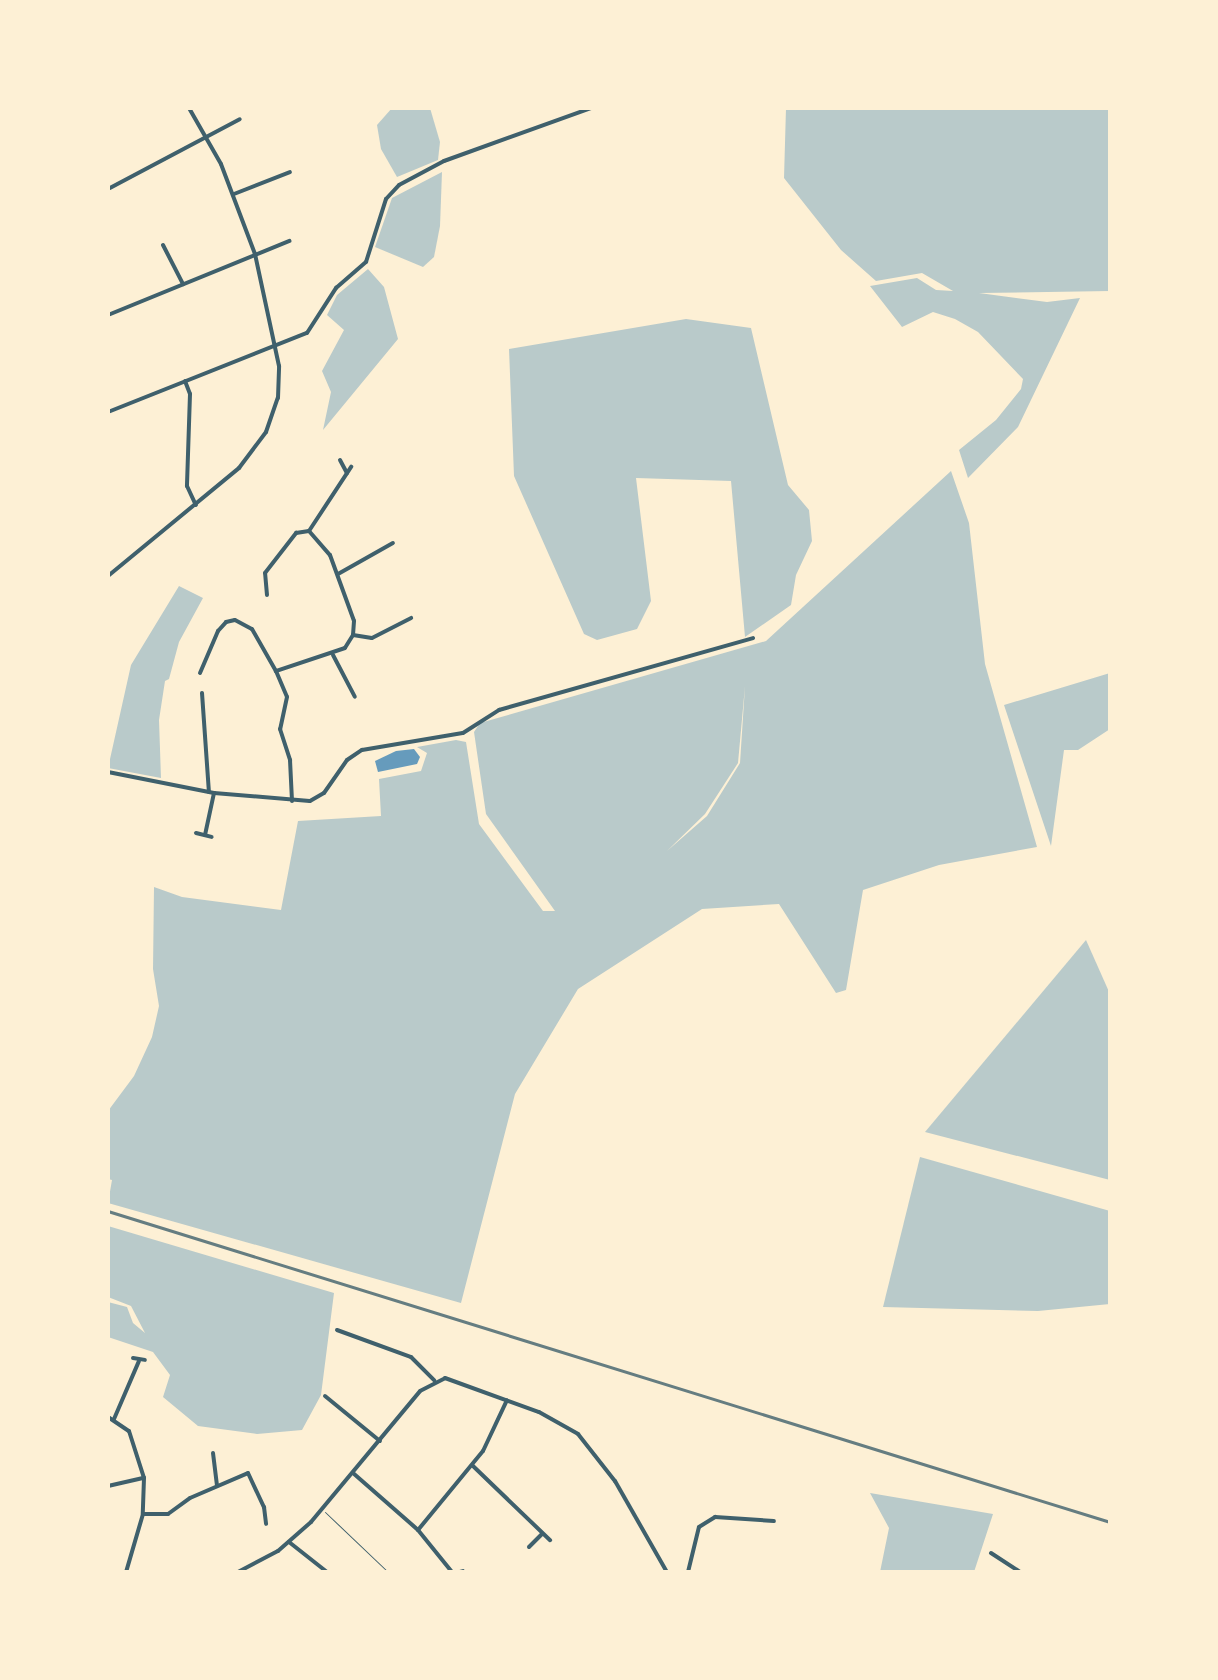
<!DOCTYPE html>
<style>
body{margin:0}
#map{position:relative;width:1218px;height:1680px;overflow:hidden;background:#fdf0d5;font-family:"IBM Plex Serif",serif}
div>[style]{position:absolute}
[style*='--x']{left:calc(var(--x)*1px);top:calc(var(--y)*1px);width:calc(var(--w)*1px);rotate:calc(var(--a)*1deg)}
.green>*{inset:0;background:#b9caca}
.water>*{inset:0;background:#669bbc}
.service>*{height:1px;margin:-0.5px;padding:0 0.5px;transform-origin:0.5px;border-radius:0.5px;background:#3f606c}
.minor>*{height:4px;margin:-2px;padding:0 2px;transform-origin:2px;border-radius:2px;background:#3f606c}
.rail>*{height:2.5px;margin:-1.25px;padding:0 1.25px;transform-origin:1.25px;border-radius:1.25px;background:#657d81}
span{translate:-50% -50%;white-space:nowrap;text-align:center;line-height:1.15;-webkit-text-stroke:8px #fdf0d5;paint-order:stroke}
.frame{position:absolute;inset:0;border:110px solid #fdf0d5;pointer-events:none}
</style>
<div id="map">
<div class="green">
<div style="clip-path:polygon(392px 108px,430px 108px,440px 142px,438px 160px,397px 177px,381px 149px,377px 125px)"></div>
<div style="clip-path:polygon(786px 108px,1110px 108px,1110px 291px,979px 293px,1047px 302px,1080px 298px,1018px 427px,968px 478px,959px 450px,996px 420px,1021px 389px,1023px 379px,978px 332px,955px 319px,933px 312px,902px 327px,870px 286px,917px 278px,936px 290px,953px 291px,922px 273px,876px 281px,841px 250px,784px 178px)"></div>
<div style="clip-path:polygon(442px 172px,440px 226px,434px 257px,423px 267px,375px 247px,392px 198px)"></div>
<div style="clip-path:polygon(368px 269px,384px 287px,398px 339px,323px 430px,331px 392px,322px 371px,344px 330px,327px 315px,337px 295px)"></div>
<div style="clip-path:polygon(686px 319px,751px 328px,788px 485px,809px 510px,812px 541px,796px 575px,791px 605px,745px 637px,731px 481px,636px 478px,651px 601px,637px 629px,597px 640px,584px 634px,514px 476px,509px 349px)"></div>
<div style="clip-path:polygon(evenodd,951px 471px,969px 523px,985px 664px,1037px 847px,939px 865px,863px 890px,846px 990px,836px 993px,779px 904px,702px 909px,578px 989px,515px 1094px,461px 1303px,108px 1203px,112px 1180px,108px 1179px,108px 1111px,134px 1076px,152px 1037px,159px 1006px,153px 969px,154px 887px,182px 897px,281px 910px,298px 821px,381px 816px,379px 779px,421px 771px,427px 753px,417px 747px,456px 740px,466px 742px,479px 824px,543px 911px,555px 911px,486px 814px,474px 732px,480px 723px,766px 641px,951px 471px,745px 686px,740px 763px,707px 816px,667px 851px,705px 814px,738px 763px,745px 686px)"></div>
<div style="clip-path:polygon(179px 586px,203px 598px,179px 642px,169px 679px,165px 681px,159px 720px,161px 778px,108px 768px,131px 665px)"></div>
<div style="clip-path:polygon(1110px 673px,1110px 729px,1078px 750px,1064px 750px,1051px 846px,1004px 705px)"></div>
<div style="clip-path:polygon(1086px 940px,1110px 994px,1110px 1180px,925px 1132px)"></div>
<div style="clip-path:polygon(920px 1157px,1110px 1211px,1110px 1304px,1038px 1311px,883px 1307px)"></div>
<div style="clip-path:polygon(108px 1226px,334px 1293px,321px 1395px,302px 1430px,257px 1434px,198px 1426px,163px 1397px,170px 1375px,153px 1352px,108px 1337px,108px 1302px,127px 1307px,133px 1323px,145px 1333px,131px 1306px,108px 1297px)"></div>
<div style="clip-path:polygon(870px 1493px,993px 1514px,974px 1572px,880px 1572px,889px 1528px)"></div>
</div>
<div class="water">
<div style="clip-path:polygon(414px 749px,420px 757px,417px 764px,378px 772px,375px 761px,396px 751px)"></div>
</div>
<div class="service">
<div style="--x:325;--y:1512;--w:87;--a:43.6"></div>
</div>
<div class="minor">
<div style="--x:108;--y:189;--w:149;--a:-27.9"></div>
<div style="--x:234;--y:194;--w:60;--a:-21.4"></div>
<div style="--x:163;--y:245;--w:44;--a:62.9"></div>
<div style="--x:108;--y:315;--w:196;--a:-22.2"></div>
<div style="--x:185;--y:381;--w:14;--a:69"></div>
<div style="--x:190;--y:394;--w:92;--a:91.9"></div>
<div style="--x:187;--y:486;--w:21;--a:65"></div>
<div style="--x:108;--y:412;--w:214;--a:-21.7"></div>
<div style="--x:307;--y:333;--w:54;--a:-57.2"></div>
<div style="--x:336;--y:288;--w:40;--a:-41"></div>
<div style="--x:366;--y:262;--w:66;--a:-72.4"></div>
<div style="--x:386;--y:199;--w:19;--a:-47"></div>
<div style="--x:399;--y:185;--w:51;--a:-28.1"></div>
<div style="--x:444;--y:161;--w:156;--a:-19.8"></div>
<div style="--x:340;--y:460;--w:15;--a:62"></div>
<div style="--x:309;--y:531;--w:77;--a:-56.7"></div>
<div style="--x:338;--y:574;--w:63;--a:-29.4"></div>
<div style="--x:108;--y:576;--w:170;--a:-39.5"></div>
<div style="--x:239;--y:468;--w:45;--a:-53.1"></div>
<div style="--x:266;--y:432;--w:36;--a:-71"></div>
<div style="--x:278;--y:398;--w:32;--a:-88"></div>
<div style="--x:279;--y:366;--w:115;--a:-102.1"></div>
<div style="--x:255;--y:254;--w:96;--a:-110.7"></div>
<div style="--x:221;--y:164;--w:64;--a:-119.7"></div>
<div style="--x:267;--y:595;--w:22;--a:-95"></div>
<div style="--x:265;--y:573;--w:51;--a:-52.2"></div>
<div style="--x:296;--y:533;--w:13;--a:-9"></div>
<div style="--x:309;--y:531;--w:32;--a:49"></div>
<div style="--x:330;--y:555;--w:70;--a:70"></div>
<div style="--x:354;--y:621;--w:14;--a:94"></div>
<div style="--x:353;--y:635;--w:15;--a:122"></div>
<div style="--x:345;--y:648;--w:73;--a:161.6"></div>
<div style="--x:276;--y:671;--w:28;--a:67"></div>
<div style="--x:287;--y:697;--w:33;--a:102"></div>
<div style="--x:280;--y:729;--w:33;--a:72"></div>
<div style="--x:290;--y:760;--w:41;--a:87.2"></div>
<div style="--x:353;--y:635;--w:19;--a:9"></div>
<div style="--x:372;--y:638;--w:44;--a:-27.1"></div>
<div style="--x:333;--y:655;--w:47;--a:62.4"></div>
<div style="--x:200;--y:673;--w:46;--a:-66.8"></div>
<div style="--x:218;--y:631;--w:12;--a:-48"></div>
<div style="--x:226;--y:622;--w:9;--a:-13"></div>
<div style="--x:235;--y:620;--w:19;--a:28"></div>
<div style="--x:252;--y:629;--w:48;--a:60.3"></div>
<div style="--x:202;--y:693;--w:99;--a:86"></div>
<div style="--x:108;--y:772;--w:108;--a:11.2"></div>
<div style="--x:214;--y:793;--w:96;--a:4.8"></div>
<div style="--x:310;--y:801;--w:16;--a:-30"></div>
<div style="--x:324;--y:793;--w:40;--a:-55.1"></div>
<div style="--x:347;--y:760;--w:18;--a:-34"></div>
<div style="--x:362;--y:750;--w:102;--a:-9.6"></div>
<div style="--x:463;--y:733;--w:43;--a:-32.6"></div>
<div style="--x:499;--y:710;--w:264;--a:-15.8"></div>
<div style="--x:196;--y:833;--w:16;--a:14"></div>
<div style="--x:205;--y:835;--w:43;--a:-77.9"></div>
<div style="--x:337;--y:1330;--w:79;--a:20"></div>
<div style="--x:411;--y:1357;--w:33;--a:45"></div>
<div style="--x:133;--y:1358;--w:12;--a:9"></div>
<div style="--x:325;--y:1396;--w:71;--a:39.3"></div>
<div style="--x:108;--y:1417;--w:25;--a:34"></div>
<div style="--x:129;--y:1431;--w:49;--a:72.3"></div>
<div style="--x:144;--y:1478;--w:36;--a:92"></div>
<div style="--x:143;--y:1514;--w:60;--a:106.3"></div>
<div style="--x:114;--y:1419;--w:63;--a:-66.7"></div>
<div style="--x:213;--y:1453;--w:33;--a:83"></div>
<div style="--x:473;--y:1466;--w:107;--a:43.9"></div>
<div style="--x:353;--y:1473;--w:86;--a:41.2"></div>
<div style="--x:418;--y:1530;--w:54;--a:51"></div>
<div style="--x:108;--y:1486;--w:37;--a:-13"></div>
<div style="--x:143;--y:1514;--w:25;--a:0"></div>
<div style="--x:168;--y:1514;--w:27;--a:-36"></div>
<div style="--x:190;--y:1498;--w:63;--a:-23.3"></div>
<div style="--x:248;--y:1473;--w:38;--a:65"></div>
<div style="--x:264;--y:1507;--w:17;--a:83"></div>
<div style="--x:418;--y:1530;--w:102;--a:-50.6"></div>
<div style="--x:483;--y:1451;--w:56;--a:-64.8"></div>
<div style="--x:289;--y:1542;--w:48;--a:38.3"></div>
<div style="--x:529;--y:1547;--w:18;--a:-45"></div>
<div style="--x:991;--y:1553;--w:35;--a:33"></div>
<div style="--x:238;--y:1572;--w:45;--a:-27.7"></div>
<div style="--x:278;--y:1551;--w:44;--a:-41.3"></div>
<div style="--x:311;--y:1522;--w:170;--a:-50.2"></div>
<div style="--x:420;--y:1391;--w:28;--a:-27"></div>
<div style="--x:445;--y:1378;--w:100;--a:19.9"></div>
<div style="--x:539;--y:1412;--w:45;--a:29.4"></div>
<div style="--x:578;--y:1434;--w:60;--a:51.8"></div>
<div style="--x:615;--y:1481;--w:105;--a:60.3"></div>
<div style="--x:460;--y:1572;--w:3;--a:-18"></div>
<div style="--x:688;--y:1572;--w:46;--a:-76.3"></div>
<div style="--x:699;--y:1527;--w:19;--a:-32"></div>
<div style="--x:715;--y:1517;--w:59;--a:3.9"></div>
</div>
<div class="rail">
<div style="--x:108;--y:1211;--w:1049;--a:17.24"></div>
</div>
<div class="frame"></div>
</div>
